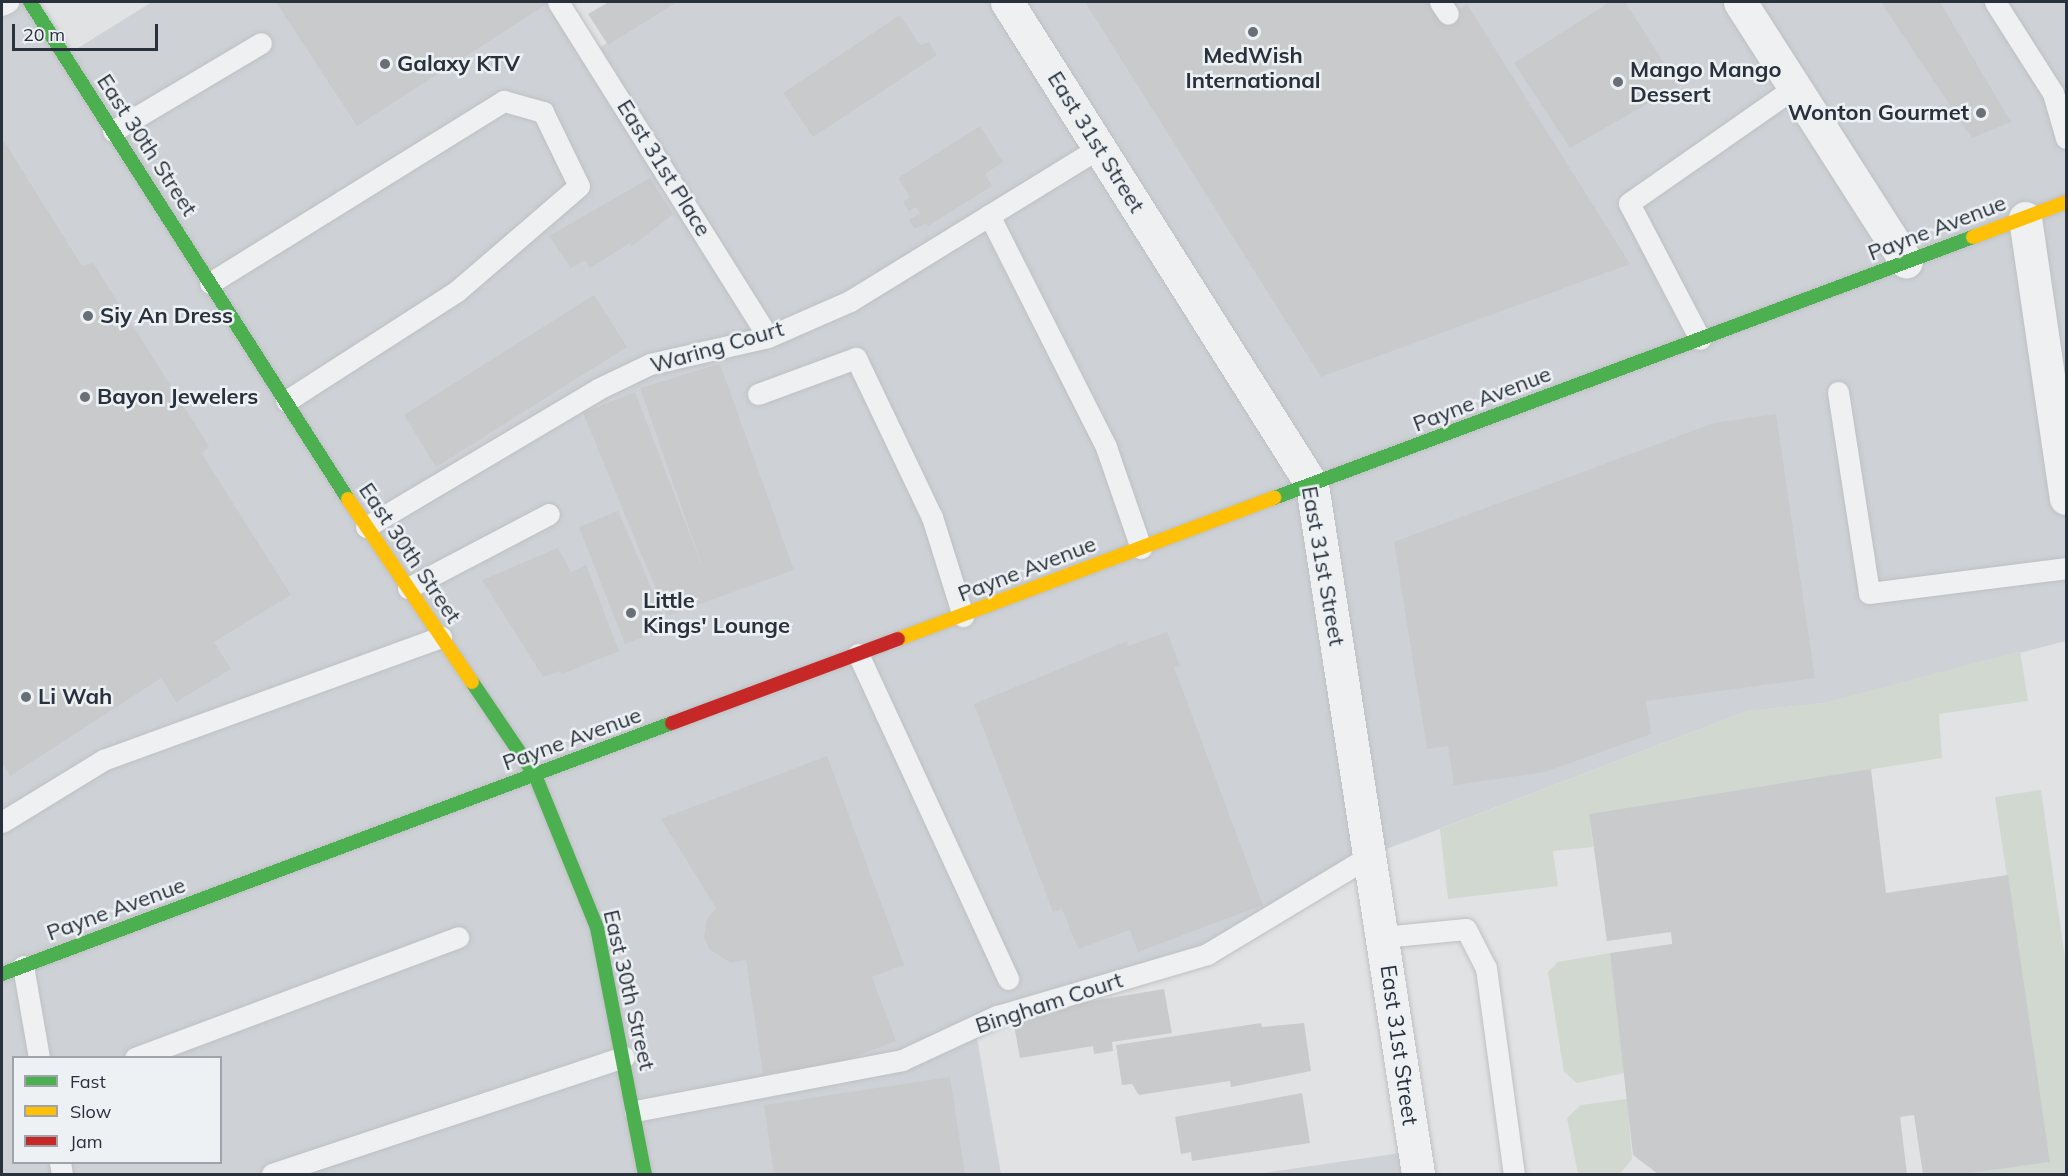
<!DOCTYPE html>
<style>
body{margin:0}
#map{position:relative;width:2068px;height:1176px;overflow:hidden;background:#e0e2e4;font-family:Mulish,sans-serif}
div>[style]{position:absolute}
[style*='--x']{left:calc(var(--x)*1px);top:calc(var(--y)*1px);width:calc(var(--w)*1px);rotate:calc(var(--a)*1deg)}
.built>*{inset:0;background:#ced2d7}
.green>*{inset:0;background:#d1d8d0}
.building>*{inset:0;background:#c8cacc}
.roads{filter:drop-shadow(0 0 2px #bec0c2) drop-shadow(0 0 2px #bec0c2)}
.lane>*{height:21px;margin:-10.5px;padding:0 10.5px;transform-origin:10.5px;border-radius:10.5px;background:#eff0f1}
.street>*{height:33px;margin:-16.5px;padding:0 16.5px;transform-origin:16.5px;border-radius:16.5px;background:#eff0f1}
.fast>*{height:14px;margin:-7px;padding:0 7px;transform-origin:7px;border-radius:7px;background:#4caf50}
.slow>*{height:14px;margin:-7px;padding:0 7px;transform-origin:7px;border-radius:7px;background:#ffc107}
.jam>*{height:14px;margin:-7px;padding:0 7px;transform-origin:7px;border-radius:7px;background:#c62828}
.dots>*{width:16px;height:16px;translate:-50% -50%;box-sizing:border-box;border:3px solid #edf1f4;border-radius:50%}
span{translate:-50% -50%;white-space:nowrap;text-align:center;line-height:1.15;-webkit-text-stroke:5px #edf1f4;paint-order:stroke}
.poi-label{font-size:22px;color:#28313c;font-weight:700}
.left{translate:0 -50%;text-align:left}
.right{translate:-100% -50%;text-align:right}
.street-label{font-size:22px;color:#28313c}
.frame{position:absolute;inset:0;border:3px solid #28313c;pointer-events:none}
.legend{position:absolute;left:12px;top:1056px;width:210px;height:108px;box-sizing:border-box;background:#edf1f4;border:2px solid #9ea4aa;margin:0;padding:8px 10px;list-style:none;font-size:18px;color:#28313c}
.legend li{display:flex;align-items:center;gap:12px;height:30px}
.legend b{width:30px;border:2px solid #9ea4aa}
.scale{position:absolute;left:12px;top:24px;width:146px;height:27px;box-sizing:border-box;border:3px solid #28313c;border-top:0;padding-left:8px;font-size:18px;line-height:21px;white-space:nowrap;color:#28313c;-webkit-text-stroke:4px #edf1f4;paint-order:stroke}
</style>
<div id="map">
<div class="built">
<div style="clip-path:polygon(evenodd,2px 2px,30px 2px,65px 56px,152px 2px,558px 2px,591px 53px,672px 2px,2066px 2px,2066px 641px,1824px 703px,1747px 711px,1371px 855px,1207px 954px,975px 1027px,1001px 1174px,2px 1174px,2px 2px,14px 1058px,220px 1058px,220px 1162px,14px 1162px,14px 1058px)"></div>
<div style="clip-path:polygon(1414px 1151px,1418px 1174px,1257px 1174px)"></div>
</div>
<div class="green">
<div style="clip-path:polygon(2020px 651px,2028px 701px,1939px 714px,1942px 758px,1589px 814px,1593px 847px,1553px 851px,1558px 886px,1448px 899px,1440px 829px,1747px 711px,1824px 703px)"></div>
<div style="clip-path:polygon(2041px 790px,2066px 965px,2066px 1174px,1958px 1174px,2050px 1162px,1995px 797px)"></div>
<div style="clip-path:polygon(1610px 953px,1624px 1073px,1577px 1083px,1564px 1072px,1548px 972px,1558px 962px)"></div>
<div style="clip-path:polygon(1627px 1099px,1632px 1159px,1620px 1174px,1578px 1174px,1567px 1118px,1581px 1105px)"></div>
</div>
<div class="building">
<div style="clip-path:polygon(276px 2px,550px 2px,357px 126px)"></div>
<div style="clip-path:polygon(609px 2px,677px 2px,608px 45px,588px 14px)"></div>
<div style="clip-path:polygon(1085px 2px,1431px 2px,1442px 20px,1467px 4px,1630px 264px,1321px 377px)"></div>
<div style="clip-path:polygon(1610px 2px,1625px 2px,1679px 86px,1570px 148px,1514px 63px)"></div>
<div style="clip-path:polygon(1887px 2px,1940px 2px,2011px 122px,1972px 138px,1882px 4px)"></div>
<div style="clip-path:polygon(900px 15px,920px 45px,929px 42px,937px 55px,813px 137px,783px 93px)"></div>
<div style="clip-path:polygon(980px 126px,1003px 162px,985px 174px,992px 186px,928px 226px,926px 223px,915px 229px,909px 220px,920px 213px,916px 207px,909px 211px,903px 202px,910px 197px,898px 178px)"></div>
<div style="clip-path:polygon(2px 138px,82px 266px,93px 263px,209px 446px,202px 454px,291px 595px,214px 642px,231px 669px,176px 702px,161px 678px,10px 776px,2px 762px)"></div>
<div style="clip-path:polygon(650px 178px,673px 214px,631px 247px,630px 243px,590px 268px,585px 260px,571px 268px,549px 236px)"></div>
<div style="clip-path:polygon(594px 295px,627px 347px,436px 467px,404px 415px)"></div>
<div style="clip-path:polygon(720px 364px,794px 570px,667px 616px,583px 413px,635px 392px,706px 577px,640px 388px)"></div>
<div style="clip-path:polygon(1776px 414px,1815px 678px,1646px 701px,1651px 734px,1545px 772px,1454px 785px,1448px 746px,1427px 749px,1394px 542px,1714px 423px)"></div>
<div style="clip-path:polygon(618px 511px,668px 627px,625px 644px,579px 527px)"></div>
<div style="clip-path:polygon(558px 548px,571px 572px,586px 565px,619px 651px,562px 674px,560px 671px,543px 677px,482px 580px)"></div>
<div style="clip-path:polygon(1167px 632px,1180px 666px,1174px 667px,1263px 905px,1138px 952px,1130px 930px,1078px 949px,1062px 909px,1053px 912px,974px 704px,1127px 641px,1128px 646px)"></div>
<div style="clip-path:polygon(827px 756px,904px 965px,872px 977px,896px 1041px,838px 1063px,763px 1074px,746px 960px,731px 963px,709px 949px,704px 937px,707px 919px,716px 908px,661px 819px)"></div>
<div style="clip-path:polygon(1871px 769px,1886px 893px,2008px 875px,2050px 1162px,1962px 1174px,1923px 1174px,1914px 1115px,1900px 1117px,1907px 1174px,1658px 1174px,1633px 1155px,1610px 953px,1672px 944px,1671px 932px,1607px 941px,1589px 814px)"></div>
<div style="clip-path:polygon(1164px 989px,1172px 1033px,1112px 1042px,1113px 1051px,1094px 1054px,1093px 1046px,1020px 1058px,1014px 1025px,1074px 1004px)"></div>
<div style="clip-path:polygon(1261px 1023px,1262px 1027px,1304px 1023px,1311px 1071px,1231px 1087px,1230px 1081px,1139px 1095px,1132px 1084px,1122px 1085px,1116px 1045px)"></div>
<div style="clip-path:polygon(950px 1077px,965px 1174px,774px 1174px,764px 1105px)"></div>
<div style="clip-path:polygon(1302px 1093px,1310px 1143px,1192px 1161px,1191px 1152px,1181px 1154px,1175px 1117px)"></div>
</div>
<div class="roads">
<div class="lane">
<div style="--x:558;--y:2;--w:395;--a:57.9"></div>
<div style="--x:1440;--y:2;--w:14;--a:56"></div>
<div style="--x:1995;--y:2;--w:108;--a:57.5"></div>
<div style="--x:2053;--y:93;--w:47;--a:73.9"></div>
<div style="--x:2;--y:5;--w:7;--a:-27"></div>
<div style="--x:113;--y:131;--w:172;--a:-30.7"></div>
<div style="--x:989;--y:215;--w:260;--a:63.2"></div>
<div style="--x:1106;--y:447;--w:107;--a:70.9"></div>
<div style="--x:210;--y:283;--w:346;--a:-31.8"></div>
<div style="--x:504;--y:101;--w:41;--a:15.8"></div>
<div style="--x:543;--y:112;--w:82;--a:64.1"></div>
<div style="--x:579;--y:186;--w:161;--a:139.3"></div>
<div style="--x:457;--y:291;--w:203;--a:147.2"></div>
<div style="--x:1700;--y:339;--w:153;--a:-117.6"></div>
<div style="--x:1629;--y:203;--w:203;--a:-34.9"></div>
<div style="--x:1838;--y:392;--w:203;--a:81.2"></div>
<div style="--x:1869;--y:593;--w:199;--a:-7.2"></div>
<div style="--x:758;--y:394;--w:104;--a:-20.2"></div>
<div style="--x:856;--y:358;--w:176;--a:64.5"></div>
<div style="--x:932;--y:517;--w:104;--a:72.6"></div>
<div style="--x:366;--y:527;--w:270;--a:-30.7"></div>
<div style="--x:598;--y:389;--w:58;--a:-25.7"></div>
<div style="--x:650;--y:364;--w:121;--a:-12.9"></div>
<div style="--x:768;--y:337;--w:90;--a:-23.7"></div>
<div style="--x:850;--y:301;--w:292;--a:-31.6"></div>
<div style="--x:408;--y:588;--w:159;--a:-27.7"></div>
<div style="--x:858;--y:654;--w:358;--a:65.2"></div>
<div style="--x:2;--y:822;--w:119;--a:-31.5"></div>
<div style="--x:103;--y:760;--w:360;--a:-20"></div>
<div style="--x:1383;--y:937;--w:83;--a:-5.5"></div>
<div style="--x:1466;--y:929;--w:44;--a:62.9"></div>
<div style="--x:1486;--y:968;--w:208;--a:82.3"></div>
<div style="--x:23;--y:966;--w:93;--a:80.1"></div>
<div style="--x:135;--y:1058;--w:345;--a:-20.5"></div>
<div style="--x:635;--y:1111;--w:272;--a:-10.8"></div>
<div style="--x:902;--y:1060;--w:105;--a:-24.9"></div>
<div style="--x:997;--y:1016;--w:219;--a:-16.4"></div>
<div style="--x:1207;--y:954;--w:192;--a:-31.1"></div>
<div style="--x:60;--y:1162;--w:12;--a:81"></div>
<div style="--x:272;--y:1174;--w:371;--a:-18.4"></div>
</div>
<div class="street">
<div style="--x:1007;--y:2;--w:571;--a:57.73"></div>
<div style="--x:1312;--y:485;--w:697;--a:81.25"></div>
<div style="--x:1740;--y:2;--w:308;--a:57.4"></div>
<div style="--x:2025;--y:218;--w:283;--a:81.7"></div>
</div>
<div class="fast">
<div style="--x:30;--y:2;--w:590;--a:57.39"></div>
<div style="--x:1274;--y:498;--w:746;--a:-20.48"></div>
<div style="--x:472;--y:682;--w:112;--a:55.9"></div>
<div style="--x:535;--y:775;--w:165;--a:67.9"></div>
<div style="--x:597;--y:928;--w:251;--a:79"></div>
<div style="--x:2;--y:974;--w:715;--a:-20.54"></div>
</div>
<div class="slow">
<div style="--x:1973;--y:237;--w:99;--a:-20.6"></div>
<div style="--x:348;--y:499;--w:221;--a:55.9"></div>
<div style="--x:898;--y:639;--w:402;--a:-20.6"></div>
</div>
<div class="jam">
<div style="--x:672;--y:723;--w:241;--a:-20.4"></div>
</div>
</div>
<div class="dots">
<div style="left:1253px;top:32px;background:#686f77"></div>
<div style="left:385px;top:64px;background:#686f77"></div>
<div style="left:1618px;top:82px;background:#686f77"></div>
<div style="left:1981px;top:113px;background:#686f77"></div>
<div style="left:88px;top:316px;background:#686f77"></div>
<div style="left:85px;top:397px;background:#686f77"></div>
<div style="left:631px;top:613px;background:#686f77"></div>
<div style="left:26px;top:697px;background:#686f77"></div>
</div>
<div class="poi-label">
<span style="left:1253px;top:68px">MedWish<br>International</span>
<span class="left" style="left:397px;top:64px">Galaxy KTV</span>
<span class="left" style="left:1630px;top:82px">Mango Mango<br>Dessert</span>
<span class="right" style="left:1969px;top:113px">Wonton Gourmet</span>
<span class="left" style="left:100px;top:316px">Siy An Dress</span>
<span class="left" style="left:97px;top:397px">Bayon Jewelers</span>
<span class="left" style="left:643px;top:613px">Little<br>Kings' Lounge</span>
<span class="left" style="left:38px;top:697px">Li Wah</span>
</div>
<div class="street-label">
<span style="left:1096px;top:142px;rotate:58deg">East 31st Street</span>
<span style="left:147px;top:145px;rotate:57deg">East 30th Street</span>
<span style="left:664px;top:168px;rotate:58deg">East 31st Place</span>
<span style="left:1937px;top:228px;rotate:-21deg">Payne Avenue</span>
<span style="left:717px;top:347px;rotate:-16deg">Waring Court</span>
<span style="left:1482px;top:399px;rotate:-21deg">Payne Avenue</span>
<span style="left:410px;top:553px;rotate:56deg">East 30th Street</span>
<span style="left:1323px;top:566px;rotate:80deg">East 31st Street</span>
<span style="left:1027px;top:569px;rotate:-21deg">Payne Avenue</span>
<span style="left:572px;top:739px;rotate:-20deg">Payne Avenue</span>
<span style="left:116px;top:909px;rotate:-20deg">Payne Avenue</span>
<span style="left:629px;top:990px;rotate:77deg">East 30th Street</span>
<span style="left:1049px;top:1003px;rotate:-18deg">Bingham Court</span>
<span style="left:1399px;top:1045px;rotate:82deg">East 31st Street</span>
</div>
<div class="frame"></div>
<ul class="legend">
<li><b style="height:8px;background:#4caf50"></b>Fast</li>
<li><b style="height:8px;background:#ffc107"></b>Slow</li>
<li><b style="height:8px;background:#c62828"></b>Jam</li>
</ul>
<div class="scale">20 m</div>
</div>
